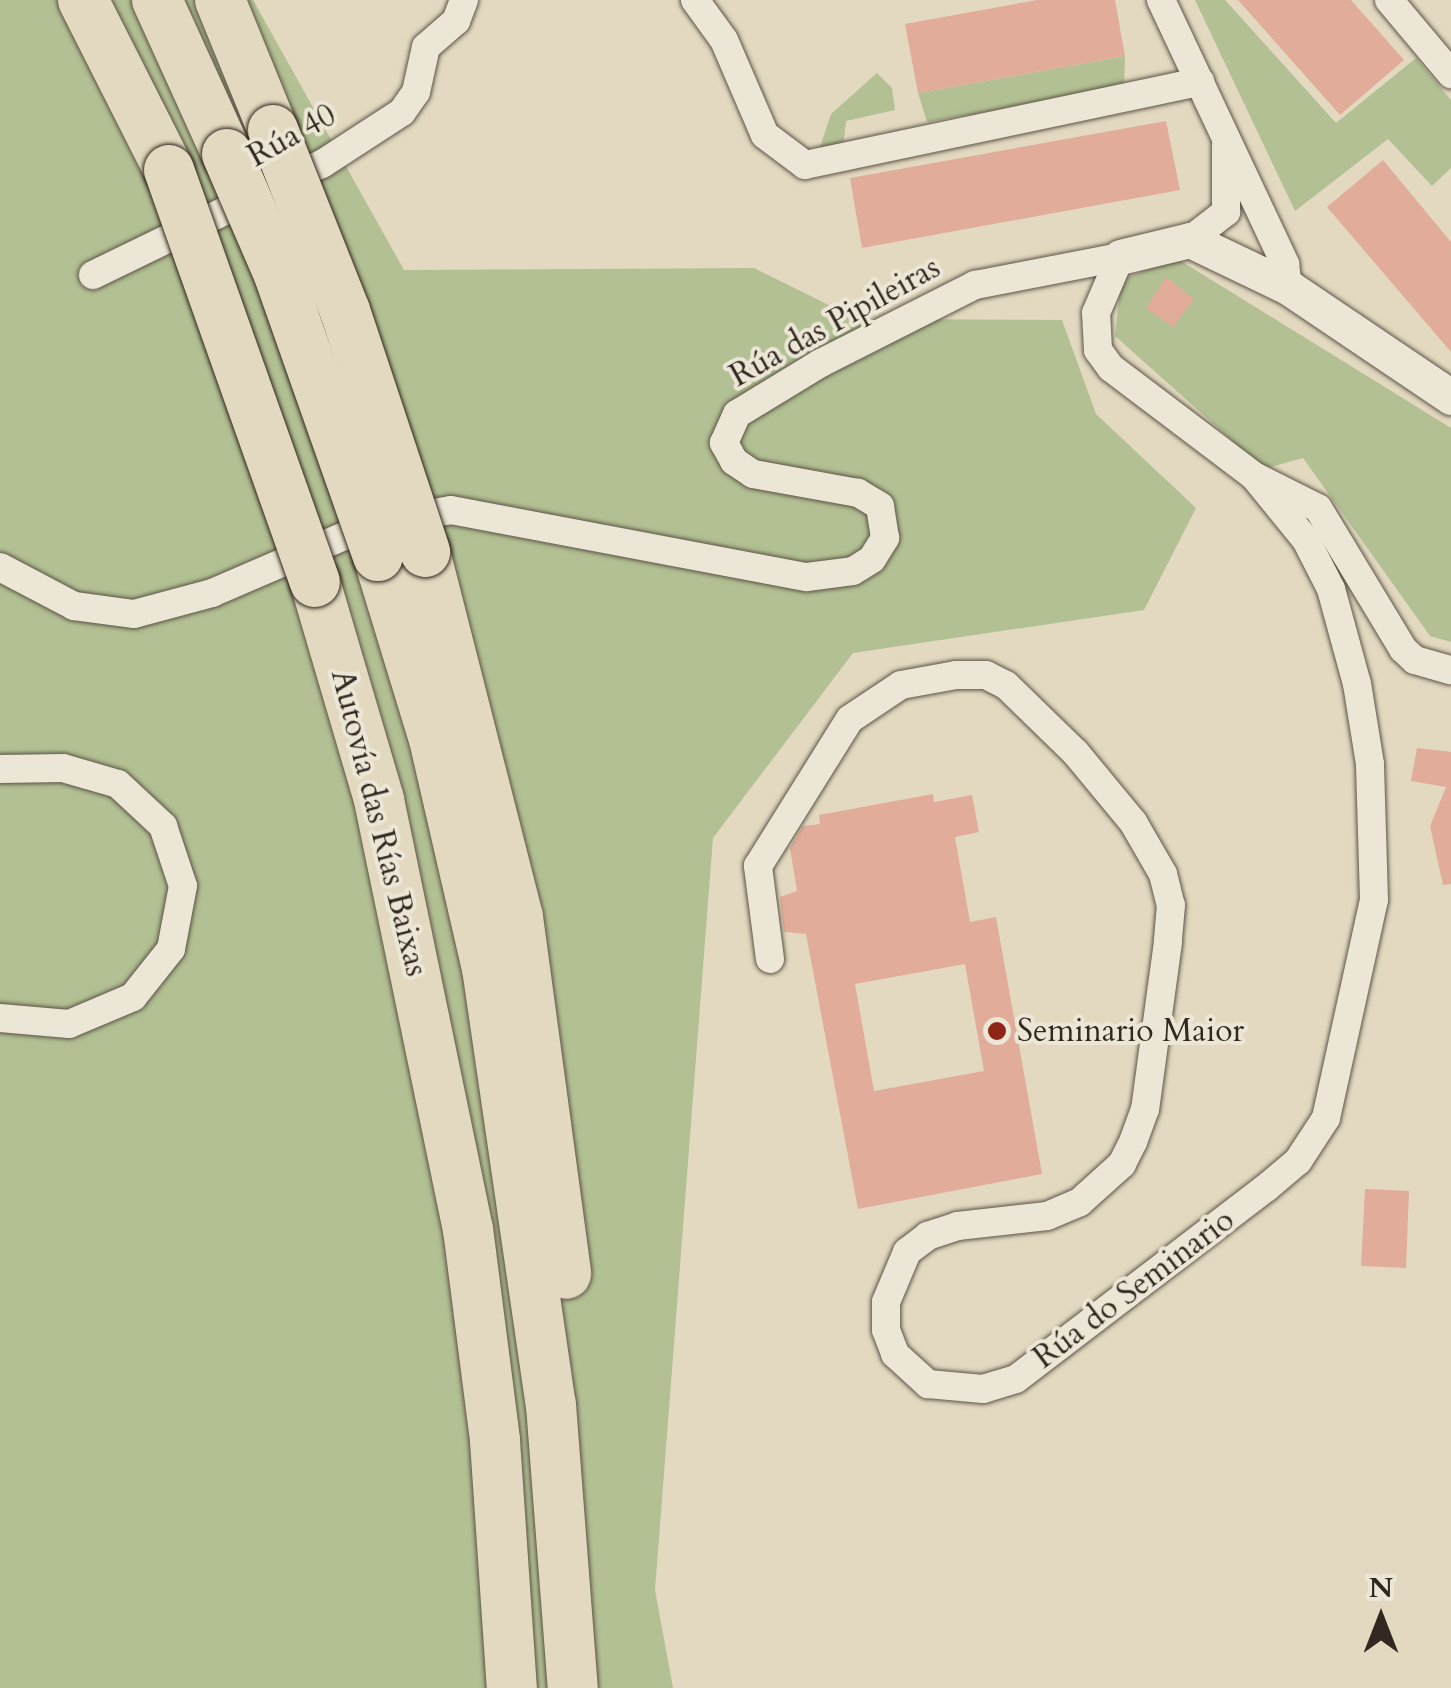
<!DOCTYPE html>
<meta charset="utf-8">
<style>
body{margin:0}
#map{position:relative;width:1451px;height:1688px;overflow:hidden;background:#e2d9c0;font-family:Cardo,serif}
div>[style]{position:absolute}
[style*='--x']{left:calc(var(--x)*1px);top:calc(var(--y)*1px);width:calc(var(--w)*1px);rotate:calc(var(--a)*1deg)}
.green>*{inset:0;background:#b2c093}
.building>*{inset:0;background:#e1ad9a}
.roads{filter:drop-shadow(0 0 2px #5d5447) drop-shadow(0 0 2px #5d5447)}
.minor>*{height:28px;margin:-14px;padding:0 14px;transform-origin:14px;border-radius:14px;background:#ece6d6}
.tertiary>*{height:35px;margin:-17.5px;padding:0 17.5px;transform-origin:17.5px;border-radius:17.5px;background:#ece6d6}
.motorway>*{height:50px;margin:-25px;padding:0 25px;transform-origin:25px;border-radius:25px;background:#e2d9c0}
.bridges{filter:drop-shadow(0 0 2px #31281f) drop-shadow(0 0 2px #31281f)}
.motorway-bridge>*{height:50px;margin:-25px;padding:0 25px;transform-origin:25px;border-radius:25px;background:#e2d9c0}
.dots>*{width:28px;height:28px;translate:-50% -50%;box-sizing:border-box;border:5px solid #ece6d6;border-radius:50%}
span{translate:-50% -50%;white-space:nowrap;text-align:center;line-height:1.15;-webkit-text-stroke:8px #ece6d6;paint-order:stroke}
.street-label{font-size:32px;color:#31281f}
.poi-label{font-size:32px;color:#31281f}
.left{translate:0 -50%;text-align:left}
.north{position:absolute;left:1331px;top:1568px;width:100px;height:100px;-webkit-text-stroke:8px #ece6d6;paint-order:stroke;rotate:0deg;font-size:28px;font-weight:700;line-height:40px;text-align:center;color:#31281f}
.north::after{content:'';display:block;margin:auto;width:35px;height:45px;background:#31281f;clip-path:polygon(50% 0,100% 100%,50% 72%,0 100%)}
</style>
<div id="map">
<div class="green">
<div style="clip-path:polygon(0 0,253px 0,404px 270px,754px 268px,857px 319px,1062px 320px,1096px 414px,1196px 508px,1144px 610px,853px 653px,713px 838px,655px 1590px,673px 1688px,0 1688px)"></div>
<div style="clip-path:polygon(1195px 0,1225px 0,1336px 123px,1416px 58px,1451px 100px,1451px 168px,1432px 186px,1388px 139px,1295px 211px)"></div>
<div style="clip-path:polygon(1125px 56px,1124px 88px,927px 122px,918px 93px)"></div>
<div style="clip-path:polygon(877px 73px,892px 88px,895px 110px,846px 121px,843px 148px,819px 150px,831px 114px)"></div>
<div style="clip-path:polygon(1176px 258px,1451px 428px,1451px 642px,1430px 636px,1303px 458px,1264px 469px,1115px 336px,1121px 280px)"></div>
</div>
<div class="building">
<div style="clip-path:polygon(1037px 0,1115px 0,1125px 56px,918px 93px,905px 24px)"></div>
<div style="clip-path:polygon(1238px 0,1351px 0,1404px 60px,1340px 115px)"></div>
<div style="clip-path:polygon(1166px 121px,1180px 190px,862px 248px,850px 178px)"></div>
<div style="clip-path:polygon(1383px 160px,1451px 242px,1451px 352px,1327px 207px)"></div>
<div style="clip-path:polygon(1166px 277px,1194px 299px,1173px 327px,1146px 308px)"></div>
<div style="clip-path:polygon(1417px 748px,1451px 752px,1451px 884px,1443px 885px,1430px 826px,1446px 787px,1411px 781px)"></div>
<div style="clip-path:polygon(evenodd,933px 794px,934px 802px,972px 795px,979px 832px,955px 837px,970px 922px,996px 917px,1042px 1174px,858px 1209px,806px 934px,784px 932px,780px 897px,797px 891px,790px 848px,803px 826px,820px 824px,819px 815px,933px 794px,965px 964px,984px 1071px,874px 1091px,855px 984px,965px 964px)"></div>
<div style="clip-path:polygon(1365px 1189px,1409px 1191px,1406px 1268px,1361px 1266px)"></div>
</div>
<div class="roads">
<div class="minor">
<div style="--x:695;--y:0;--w:49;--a:54.1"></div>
<div style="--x:724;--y:40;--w:103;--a:66.7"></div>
<div style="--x:765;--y:135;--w:50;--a:36.9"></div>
<div style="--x:805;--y:165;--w:404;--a:-11.9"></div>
<div style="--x:1161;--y:0;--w:292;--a:64.8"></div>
<div style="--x:1285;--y:264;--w:23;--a:83"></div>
<div style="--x:1389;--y:0;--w:97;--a:50"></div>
<div style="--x:1190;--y:240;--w:46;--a:-37.9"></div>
<div style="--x:1226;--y:212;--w:67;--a:-90"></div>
<div style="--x:93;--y:275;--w:254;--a:-25.9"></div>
<div style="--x:322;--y:164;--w:95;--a:-33"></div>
<div style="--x:402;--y:112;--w:24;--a:-55"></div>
<div style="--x:416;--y:92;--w:46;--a:-77.5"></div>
<div style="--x:426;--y:47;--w:40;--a:-41"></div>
<div style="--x:456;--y:21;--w:22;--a:-69"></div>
<div style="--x:1256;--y:477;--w:69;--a:26.6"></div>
<div style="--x:1318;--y:508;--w:165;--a:58.9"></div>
<div style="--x:1403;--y:649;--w:16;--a:43"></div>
<div style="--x:1415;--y:660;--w:37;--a:16"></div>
<div style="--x:0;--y:567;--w:84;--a:27.8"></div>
<div style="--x:74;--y:606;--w:61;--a:7.6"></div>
<div style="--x:134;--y:614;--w:81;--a:-15.1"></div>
<div style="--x:212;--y:593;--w:174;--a:-23.3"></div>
<div style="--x:372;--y:524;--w:80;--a:-10"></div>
<div style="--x:451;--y:510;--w:362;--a:10.7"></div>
<div style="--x:807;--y:577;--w:46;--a:-7.4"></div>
<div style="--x:853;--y:571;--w:22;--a:-32"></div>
<div style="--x:872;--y:559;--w:25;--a:-58"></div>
<div style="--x:885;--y:538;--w:32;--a:-99"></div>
<div style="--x:880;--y:506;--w:26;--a:-149"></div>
<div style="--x:858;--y:493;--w:107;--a:-169.7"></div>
<div style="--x:753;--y:474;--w:23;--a:-146"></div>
<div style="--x:734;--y:461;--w:21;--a:-119"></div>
<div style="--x:724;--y:443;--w:32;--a:-66"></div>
<div style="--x:737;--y:414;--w:98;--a:-31.3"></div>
<div style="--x:821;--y:363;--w:173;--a:-26.9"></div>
<div style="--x:975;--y:285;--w:148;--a:-10.9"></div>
<div style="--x:0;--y:769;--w:63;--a:-0.9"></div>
<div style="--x:63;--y:768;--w:57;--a:16.2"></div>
<div style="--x:118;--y:784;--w:62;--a:43"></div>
<div style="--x:163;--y:826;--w:63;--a:71.6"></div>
<div style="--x:183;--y:886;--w:64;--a:100.8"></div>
<div style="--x:171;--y:949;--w:61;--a:128.4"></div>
<div style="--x:133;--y:997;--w:69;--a:157.1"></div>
<div style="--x:69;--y:1024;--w:69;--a:-175"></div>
<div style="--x:770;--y:959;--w:94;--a:-97.4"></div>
<div style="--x:758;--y:866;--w:173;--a:-58"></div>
<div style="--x:850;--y:719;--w:61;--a:-33.7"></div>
<div style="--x:901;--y:685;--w:56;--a:-10.3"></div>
<div style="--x:956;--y:675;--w:30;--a:0"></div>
<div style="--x:986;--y:675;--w:22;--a:27"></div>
<div style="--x:1006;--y:685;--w:96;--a:44.2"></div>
<div style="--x:1075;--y:752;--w:91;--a:50.4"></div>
<div style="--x:1133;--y:822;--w:60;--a:60"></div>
<div style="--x:1163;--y:874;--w:32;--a:76"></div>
<div style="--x:1171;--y:905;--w:37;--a:95"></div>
<div style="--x:1168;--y:942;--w:169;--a:97.8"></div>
<div style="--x:1145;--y:1109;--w:35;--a:110"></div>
<div style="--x:1133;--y:1142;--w:25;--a:117"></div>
<div style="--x:1122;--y:1164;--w:57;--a:137.9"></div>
<div style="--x:1080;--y:1202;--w:36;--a:157"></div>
<div style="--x:1047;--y:1216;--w:90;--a:173.6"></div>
<div style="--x:958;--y:1226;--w:32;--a:162"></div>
<div style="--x:928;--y:1236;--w:26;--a:143"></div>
<div style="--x:907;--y:1252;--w:54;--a:112.8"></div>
<div style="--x:886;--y:1302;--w:28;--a:90"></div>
<div style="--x:886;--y:1330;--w:26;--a:69"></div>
<div style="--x:895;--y:1354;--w:45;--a:42.3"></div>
<div style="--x:928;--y:1384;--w:55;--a:5.2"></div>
<div style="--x:983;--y:1389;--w:34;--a:-17"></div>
<div style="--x:1016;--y:1379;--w:315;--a:-37.4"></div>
<div style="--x:1266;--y:1188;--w:42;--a:-40.2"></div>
<div style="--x:1298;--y:1161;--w:51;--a:-56.9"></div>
<div style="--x:1326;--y:1118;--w:223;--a:-77.6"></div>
<div style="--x:1374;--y:900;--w:136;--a:-91.7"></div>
<div style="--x:1370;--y:764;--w:81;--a:-99.2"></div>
<div style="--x:1357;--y:684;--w:98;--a:-105.3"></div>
<div style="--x:1331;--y:589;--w:55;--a:-117"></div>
<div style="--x:1306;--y:540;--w:82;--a:-129.1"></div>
<div style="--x:1254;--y:476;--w:179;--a:-142.9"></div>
<div style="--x:1111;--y:368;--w:22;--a:-126"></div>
<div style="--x:1098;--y:350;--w:37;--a:-93"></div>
<div style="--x:1096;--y:313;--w:61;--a:-66.8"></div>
</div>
<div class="tertiary">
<div style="--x:1120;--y:257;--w:72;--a:-13.7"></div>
<div style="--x:1190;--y:240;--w:109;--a:25.6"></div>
<div style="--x:1288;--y:287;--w:197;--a:34"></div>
</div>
<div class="motorway">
<div style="--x:83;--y:0;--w:191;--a:63.2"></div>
<div style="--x:157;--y:0;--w:169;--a:65.6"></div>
<div style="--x:220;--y:0;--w:140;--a:67.8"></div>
<div style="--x:425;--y:552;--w:377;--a:75.7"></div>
<div style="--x:518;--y:917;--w:360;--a:82.3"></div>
<div style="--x:378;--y:556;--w:191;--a:73"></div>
<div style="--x:434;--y:739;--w:235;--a:77"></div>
<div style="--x:487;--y:968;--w:442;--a:81.7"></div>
<div style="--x:551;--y:1405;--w:284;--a:85.6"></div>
<div style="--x:315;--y:582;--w:227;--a:73.6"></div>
<div style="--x:379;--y:800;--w:438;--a:78.3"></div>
<div style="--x:468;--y:1229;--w:214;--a:82.7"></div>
<div style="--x:495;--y:1441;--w:248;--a:86.1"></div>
</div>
</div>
<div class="bridges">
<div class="motorway-bridge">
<div style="--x:273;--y:130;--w:195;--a:68.3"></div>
<div style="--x:345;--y:311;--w:254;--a:71.6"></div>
<div style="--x:227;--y:154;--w:132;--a:66.7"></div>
<div style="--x:279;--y:275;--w:298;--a:70.6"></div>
<div style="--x:169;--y:170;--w:437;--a:70.5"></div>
</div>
</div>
<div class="dots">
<div style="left:997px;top:1031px;background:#8f2418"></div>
</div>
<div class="street-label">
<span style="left:292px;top:136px;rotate:-29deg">Rúa 40</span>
<span style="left:835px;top:322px;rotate:-29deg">Rúa das Pipileiras</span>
<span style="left:379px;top:823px;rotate:76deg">Autovía das Rías Baixas</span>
<span style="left:1134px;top:1289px;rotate:-37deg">Rúa do Seminario</span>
</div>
<div class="poi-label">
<span class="left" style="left:1017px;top:1031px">Seminario Maior</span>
</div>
<div class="north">N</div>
</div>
